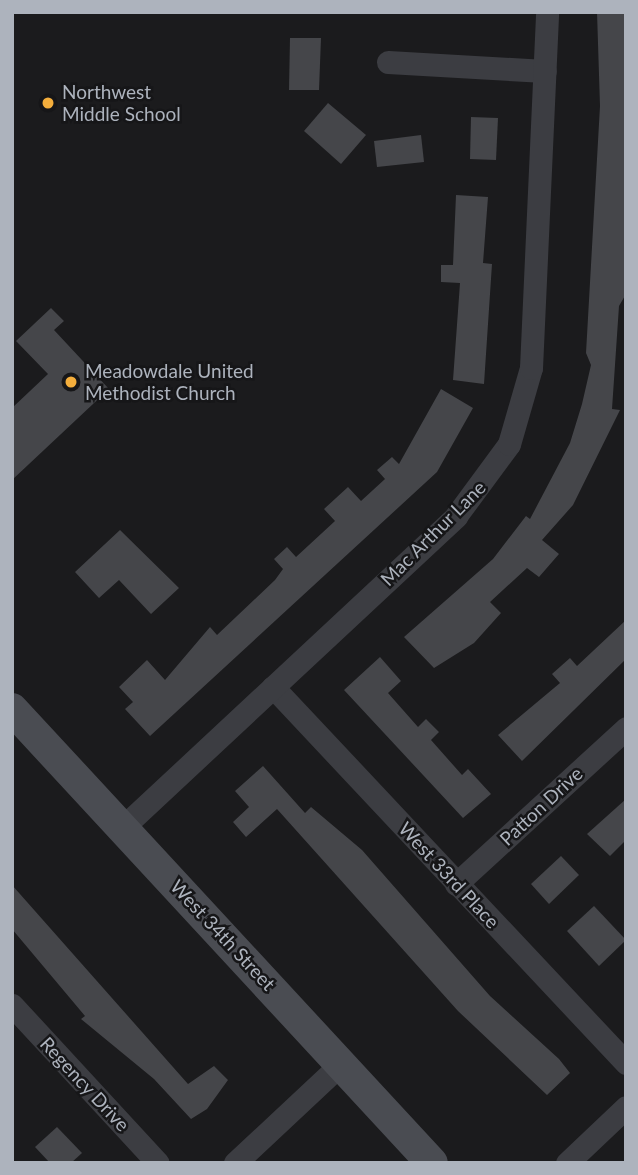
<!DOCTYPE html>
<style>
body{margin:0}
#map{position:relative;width:638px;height:1175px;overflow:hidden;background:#1b1b1d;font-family:Lato,sans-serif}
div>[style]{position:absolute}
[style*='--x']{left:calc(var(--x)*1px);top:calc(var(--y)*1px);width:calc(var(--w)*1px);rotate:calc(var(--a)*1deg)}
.building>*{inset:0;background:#45464a}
.street>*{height:23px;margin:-11.5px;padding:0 11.5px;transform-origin:11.5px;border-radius:11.5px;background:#3c3d42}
.secondary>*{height:32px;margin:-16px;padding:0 16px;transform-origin:16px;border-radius:16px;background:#4a4c52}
.dots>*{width:19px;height:19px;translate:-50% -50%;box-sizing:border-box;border:4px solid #161618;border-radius:50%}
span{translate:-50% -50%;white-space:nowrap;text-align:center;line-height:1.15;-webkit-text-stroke:5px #161618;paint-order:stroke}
.poi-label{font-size:19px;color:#adb3bd}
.left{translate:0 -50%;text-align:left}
.street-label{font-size:19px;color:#adb3bd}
.frame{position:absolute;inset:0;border:14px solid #adb3bd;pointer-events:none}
</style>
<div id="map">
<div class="building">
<div style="clip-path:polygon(597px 12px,626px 12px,626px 294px,619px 306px,612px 409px,620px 410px,573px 505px,542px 540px,559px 554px,539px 577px,527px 568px,490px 602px,501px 613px,474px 643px,434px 668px,404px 637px,493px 559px,526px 516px,530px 519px,570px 443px,582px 404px,591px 365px,586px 353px,600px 106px)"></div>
<div style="clip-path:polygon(290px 38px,321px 38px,319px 90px,289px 90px)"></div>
<div style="clip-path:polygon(328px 103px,366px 135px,341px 164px,304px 131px)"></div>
<div style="clip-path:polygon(471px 117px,498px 118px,496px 160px,470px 159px)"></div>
<div style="clip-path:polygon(421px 135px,424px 162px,377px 167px,374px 141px)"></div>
<div style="clip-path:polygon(456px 195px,488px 197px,483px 263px,492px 264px,484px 384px,453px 380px,460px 283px,441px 282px,441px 265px,453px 265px)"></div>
<div style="clip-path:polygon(51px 308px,64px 321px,54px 330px,109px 389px,12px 480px,12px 408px,48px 374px,16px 341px)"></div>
<div style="clip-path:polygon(441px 389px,473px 408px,437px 472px,150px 736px,125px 709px,133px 702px,119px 687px,147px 660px,165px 680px,210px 627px,217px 635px,275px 580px,283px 569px,274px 559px,287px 547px,296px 557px,335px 521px,324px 509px,348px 487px,361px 501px,385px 479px,377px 470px,392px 457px,399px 464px)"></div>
<div style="clip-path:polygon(120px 530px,179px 588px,151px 614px,119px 580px,99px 598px,75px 572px)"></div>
<div style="clip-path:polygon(626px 620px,626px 659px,522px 761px,498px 735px,560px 683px,552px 674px,570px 658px,577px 666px)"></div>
<div style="clip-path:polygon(380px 657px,401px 681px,388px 693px,418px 727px,426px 719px,439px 732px,431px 740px,462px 775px,468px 769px,491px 794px,463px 818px,344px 690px)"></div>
<div style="clip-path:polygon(263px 766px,305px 813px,311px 807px,362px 850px,490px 996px,559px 1059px,570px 1073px,547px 1095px,458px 1011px,277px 809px,246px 837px,233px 822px,249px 807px,235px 791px)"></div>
<div style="clip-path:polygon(626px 799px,626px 840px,610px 856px,587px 834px)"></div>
<div style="clip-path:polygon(561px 856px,579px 875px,549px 904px,531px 884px)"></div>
<div style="clip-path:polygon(12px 885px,188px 1084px,214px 1066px,228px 1080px,207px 1109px,191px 1119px,154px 1079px,81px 1019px,85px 1016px,12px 929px)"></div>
<div style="clip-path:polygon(594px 906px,626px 940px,599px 966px,567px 931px)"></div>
<div style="clip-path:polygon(57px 1127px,82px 1153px,71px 1163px,50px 1163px,35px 1147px)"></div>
</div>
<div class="street">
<div style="--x:388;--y:62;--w:157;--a:3.3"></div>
<div style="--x:273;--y:687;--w:516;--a:46.81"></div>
<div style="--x:122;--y:828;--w:457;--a:-43"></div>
<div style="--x:456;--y:516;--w:89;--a:-53.6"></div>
<div style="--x:509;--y:444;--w:79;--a:-73.9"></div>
<div style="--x:531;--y:368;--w:356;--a:-87.4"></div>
<div style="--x:456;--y:884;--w:231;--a:-42.5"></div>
<div style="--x:12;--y:1005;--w:215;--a:47.3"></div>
<div style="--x:235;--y:1163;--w:148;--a:-43.1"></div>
<div style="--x:567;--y:1163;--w:81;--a:-43.5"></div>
</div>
<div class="secondary">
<div style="--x:12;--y:709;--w:618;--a:47.23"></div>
</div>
<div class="dots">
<div style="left:48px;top:103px;background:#f4ae3c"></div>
<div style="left:71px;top:382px;background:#f4ae3c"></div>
</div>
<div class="poi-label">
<span class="left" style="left:62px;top:103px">Northwest<br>Middle School</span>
<span class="left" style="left:85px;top:382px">Meadowdale United<br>Methodist Church</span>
</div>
<div class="street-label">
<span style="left:433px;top:533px;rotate:-45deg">Mac Arthur Lane</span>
<span style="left:541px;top:806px;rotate:-43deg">Patton Drive</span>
<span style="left:449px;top:875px;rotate:47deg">West 33rd Place</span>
<span style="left:223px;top:935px;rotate:47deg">West 34th Street</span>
<span style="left:85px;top:1084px;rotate:47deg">Regency Drive</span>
</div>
<div class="frame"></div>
</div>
